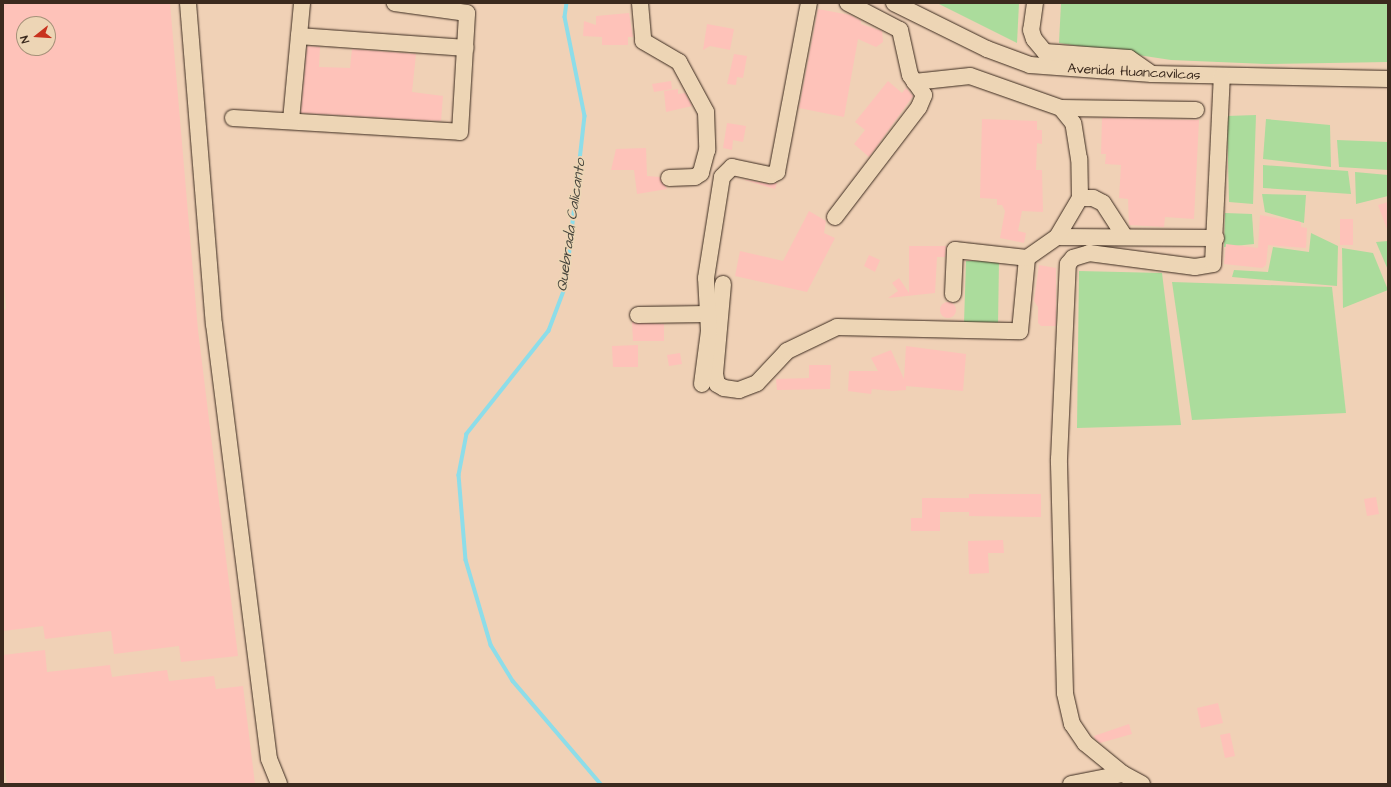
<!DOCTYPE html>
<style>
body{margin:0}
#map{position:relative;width:1391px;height:787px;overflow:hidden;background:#f0d1b6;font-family:"Architects Daughter",sans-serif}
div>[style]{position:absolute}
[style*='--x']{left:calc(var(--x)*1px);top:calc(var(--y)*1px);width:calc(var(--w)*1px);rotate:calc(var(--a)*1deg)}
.green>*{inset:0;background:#abdc9c}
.stream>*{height:3.5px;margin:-1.75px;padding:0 1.75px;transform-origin:1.75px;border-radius:1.75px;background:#8ddde9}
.building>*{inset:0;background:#fec2b9}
.round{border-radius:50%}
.roads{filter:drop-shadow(0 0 1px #3b2a1e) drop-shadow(0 0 1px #3b2a1e)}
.minor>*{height:16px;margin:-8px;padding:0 8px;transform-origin:8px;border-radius:8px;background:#edd5b5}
span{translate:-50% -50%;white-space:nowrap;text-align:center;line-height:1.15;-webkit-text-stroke:3.5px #edd5b5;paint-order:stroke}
.street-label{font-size:14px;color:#3b2a1e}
.water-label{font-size:15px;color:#47453c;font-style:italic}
.frame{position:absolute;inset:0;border:4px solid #3b2a1e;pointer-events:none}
.north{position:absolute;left:16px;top:16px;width:40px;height:40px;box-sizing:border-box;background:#edd5b5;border:1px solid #a69179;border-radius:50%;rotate:253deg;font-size:11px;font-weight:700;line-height:16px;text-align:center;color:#3b2a1e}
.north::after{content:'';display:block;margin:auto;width:14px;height:18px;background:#c8321e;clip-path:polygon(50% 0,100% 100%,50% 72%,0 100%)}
</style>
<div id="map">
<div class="green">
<div style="clip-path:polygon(937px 3px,1019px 3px,1017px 43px)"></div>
<div style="clip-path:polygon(1061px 3px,1388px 3px,1388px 62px,1266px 64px,1171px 60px,1059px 43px)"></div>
<div style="clip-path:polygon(1256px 115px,1253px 204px,1229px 202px,1227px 116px)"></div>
<div style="clip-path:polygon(1266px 119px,1330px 125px,1331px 167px,1263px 159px)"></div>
<div style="clip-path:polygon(1337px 140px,1388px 142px,1388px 170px,1339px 167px)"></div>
<div style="clip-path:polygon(1263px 165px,1348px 171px,1351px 194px,1263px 188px)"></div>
<div style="clip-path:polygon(1355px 172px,1388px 175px,1388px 196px,1356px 204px)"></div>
<div style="clip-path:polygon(1262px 194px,1306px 195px,1304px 223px,1265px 212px)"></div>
<div style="clip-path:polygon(1225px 213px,1252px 214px,1254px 244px,1224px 247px)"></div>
<div style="clip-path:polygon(1311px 233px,1338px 246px,1337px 286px,1232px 277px,1234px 270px,1268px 272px,1273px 247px,1309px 252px)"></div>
<div style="clip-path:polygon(1388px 241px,1388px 270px,1376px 242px)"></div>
<div style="clip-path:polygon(1342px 248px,1373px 253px,1388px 290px,1343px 308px)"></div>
<div style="clip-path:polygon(966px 261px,999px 261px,998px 324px,964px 323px)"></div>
<div style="clip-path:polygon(1079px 271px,1162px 273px,1181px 425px,1077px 428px)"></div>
<div style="clip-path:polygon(1172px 282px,1332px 287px,1346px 413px,1192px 420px)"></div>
</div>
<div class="stream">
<div style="--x:567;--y:3;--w:14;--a:98"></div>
<div style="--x:565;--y:17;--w:101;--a:78.6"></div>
<div style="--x:585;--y:116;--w:171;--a:96.4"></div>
<div style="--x:566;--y:286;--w:48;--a:110.7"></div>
<div style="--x:549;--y:331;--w:132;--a:128.5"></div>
<div style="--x:467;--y:434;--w:42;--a:101"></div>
<div style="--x:459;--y:475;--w:85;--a:85.3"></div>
<div style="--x:466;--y:560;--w:89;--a:73.6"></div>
<div style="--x:491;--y:645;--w:42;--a:58.6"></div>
<div style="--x:513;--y:681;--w:135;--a:49.5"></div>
</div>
<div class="building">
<div style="clip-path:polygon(evenodd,3px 3px,170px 3px,198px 330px,238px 656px,181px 662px,179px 646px,114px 654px,111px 631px,45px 639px,43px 626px,3px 631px,3px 310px,6px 309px,3px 275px,3px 3px,24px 24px,48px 24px,48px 48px,24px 48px,24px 24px)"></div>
<div style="clip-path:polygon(818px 9px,850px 15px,861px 21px,861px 24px,882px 31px,883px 42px,876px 47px,858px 39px,844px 117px,799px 108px)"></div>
<div style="clip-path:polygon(629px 13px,633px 37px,628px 37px,628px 45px,602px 45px,602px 37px,583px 36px,584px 21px,596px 25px,596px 16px)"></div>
<div style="clip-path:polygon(707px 24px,734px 29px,730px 50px,710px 46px,703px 50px)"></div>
<div style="clip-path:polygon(307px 46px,320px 47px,319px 67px,350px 68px,352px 49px,416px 54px,412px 92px,443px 96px,441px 121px,301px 113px)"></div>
<div style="clip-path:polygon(734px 54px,747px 56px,743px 78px,737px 77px,736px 85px,727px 84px)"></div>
<div style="clip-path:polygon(671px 81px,672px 89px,654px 92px,652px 84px)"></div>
<div style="clip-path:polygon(888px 81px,902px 93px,906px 88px,913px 96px,869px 157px,854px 144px,865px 130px,855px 122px)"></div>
<div style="clip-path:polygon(678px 89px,678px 94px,685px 93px,692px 106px,666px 112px,664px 91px)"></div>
<div style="clip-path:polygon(1102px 118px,1199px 120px,1194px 219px,1165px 217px,1164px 227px,1129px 225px,1128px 199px,1119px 198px,1121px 165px,1105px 164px,1106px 154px,1101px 154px)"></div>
<div style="clip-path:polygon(982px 119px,1037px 121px,1037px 130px,1042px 130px,1042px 144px,1037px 143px,1036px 170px,1042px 170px,1043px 212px,1022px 211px,1018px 231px,1026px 233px,1024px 243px,1000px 238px,1005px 211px,1002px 205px,997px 205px,997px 199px,980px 198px)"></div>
<div style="clip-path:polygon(727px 123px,746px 126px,743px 142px,733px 140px,732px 150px,723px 148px)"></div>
<div style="clip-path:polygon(646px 148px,647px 176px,660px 177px,667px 189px,637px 194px,634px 170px,611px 170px,616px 149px)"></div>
<div style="clip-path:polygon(741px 179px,769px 184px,777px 183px,775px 189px)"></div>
<div style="clip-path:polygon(1388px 202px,1388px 229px,1387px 229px,1378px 205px)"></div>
<div style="clip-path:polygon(809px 211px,826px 221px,824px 233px,835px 238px,807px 292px,735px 276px,740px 251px,783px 261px)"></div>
<div style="clip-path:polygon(1260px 215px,1301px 222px,1301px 227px,1307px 228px,1306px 248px,1268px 245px,1266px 265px,1262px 268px,1224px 264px,1226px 244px,1258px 248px)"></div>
<div style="clip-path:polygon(1340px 219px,1353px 219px,1353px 245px,1340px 245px)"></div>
<div style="clip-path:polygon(909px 246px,946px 246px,945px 257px,937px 257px,935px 293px,888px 298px,898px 291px,892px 283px,899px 278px,909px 293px)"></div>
<div style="clip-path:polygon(869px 255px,880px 260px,875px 272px,864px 266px)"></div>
<div style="clip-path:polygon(1039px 265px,1056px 268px,1056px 326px,1041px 326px,1038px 323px,1038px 307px,1034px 301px)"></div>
<div class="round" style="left:940px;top:302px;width:16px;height:16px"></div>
<div style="clip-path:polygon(632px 322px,664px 324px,664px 341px,633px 341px)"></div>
<div style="clip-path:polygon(638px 345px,638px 367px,613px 367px,612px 346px)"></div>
<div style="clip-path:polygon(906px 346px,966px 354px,963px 391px,906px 386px,906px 390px,892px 391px,872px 389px,871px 394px,848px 391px,849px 371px,878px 371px,871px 358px,891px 350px,904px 379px)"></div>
<div style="clip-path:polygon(680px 353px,682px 364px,669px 366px,667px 355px)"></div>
<div style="clip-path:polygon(809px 365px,831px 365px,830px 389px,777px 390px,776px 379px,809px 378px)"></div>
<div style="clip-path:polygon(969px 494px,1041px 494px,1041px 517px,969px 516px,969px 512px,940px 512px,940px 531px,911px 531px,911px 518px,922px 518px,922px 498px,969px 498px)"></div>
<div style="clip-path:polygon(1376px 497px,1379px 514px,1367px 516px,1364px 499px)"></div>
<div style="clip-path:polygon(1003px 540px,1004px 553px,988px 553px,989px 573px,969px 574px,968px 541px)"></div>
<div style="clip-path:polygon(45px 650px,47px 672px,110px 665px,112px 677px,167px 670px,169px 681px,214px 676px,216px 689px,243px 686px,255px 784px,7px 784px,3px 749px,3px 655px)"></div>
<div style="clip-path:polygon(1218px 703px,1223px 723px,1201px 728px,1197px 708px)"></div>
<div style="clip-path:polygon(1129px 724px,1132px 734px,1100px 743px,1095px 739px,1094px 736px)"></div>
<div style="clip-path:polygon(1230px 733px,1235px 756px,1225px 758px,1220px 735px)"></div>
</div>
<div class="roads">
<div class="minor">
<div style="--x:188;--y:3;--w:322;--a:85.4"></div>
<div style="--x:214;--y:324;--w:438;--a:82.8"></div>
<div style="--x:269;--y:759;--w:27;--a:68"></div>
<div style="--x:640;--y:3;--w:38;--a:85"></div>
<div style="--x:643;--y:41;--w:42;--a:30.3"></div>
<div style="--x:679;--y:62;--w:57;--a:61.6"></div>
<div style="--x:706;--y:112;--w:38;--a:88"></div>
<div style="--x:707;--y:150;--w:24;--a:105"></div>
<div style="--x:701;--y:173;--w:7;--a:146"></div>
<div style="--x:695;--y:177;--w:26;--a:178"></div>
<div style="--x:894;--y:3;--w:104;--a:26.3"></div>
<div style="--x:987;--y:49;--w:46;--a:20.4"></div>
<div style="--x:1030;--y:65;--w:122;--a:4.2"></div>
<div style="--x:1152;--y:74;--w:236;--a:1.2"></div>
<div style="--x:1035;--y:3;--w:27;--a:98"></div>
<div style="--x:1031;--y:30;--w:9;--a:72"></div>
<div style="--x:1034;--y:39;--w:17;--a:50"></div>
<div style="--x:1045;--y:52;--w:84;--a:4.1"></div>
<div style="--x:1129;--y:58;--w:28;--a:35"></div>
<div style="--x:299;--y:36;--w:167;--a:4.1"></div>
<div style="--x:1061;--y:108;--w:135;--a:0.8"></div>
<div style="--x:233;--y:118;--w:227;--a:3.5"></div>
<div style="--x:460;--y:132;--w:119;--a:-86.6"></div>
<div style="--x:467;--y:13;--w:73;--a:-172.1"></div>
<div style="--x:291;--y:120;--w:118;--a:-84.6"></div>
<div style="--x:1080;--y:198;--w:13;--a:0"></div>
<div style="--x:1093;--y:198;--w:11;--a:27"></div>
<div style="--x:1103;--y:203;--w:40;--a:57.1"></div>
<div style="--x:835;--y:217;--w:138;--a:-52.6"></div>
<div style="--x:919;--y:107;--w:13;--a:-67"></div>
<div style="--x:924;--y:95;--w:24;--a:-125"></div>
<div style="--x:910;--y:75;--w:46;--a:-102.5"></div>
<div style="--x:900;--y:30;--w:59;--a:-152.6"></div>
<div style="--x:1057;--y:237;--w:159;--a:0.4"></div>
<div style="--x:723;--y:284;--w:90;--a:95.1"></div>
<div style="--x:715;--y:374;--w:10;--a:79"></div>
<div style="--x:717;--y:384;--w:8;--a:30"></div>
<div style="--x:724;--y:388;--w:15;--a:8"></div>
<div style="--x:739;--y:390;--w:19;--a:-21"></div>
<div style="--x:757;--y:383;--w:44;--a:-46.8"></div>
<div style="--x:787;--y:351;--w:55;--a:-25.6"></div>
<div style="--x:837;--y:327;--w:183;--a:1.3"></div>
<div style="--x:1020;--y:331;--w:73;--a:-84.5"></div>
<div style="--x:1027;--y:258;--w:37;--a:-35"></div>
<div style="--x:1057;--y:237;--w:45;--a:-59.5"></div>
<div style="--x:1080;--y:198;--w:39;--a:-91"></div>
<div style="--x:1079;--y:159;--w:36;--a:-99"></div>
<div style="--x:1073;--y:123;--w:19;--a:-129"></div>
<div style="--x:1061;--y:108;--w:96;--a:-160.6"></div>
<div style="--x:970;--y:76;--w:56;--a:173.9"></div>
<div style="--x:953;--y:294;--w:44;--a:-87.4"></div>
<div style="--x:955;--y:250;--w:72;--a:6.3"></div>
<div style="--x:638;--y:315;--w:70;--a:-0.8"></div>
<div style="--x:702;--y:384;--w:53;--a:-82.5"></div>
<div style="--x:709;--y:331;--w:53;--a:-93.2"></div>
<div style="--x:706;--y:278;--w:102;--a:-81"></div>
<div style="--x:722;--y:177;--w:14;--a:-45"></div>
<div style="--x:732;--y:167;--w:40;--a:12"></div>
<div style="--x:771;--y:175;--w:7;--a:-27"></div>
<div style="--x:777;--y:172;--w:172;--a:-79.3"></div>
<div style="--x:1071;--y:784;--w:53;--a:-10.9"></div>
<div style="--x:1142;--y:784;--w:21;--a:-152"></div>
<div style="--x:1123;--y:774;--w:49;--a:-140.8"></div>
<div style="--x:1085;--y:743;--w:23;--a:-124"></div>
<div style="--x:1072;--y:724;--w:32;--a:-103"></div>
<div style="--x:1065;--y:693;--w:234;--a:-91.5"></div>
<div style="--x:1059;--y:459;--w:195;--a:-87.4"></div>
<div style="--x:1068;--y:264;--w:8;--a:-50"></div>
<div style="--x:1073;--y:258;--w:17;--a:-17"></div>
<div style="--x:1089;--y:253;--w:107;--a:7.5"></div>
<div style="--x:1195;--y:267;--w:18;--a:-9"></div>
<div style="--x:1213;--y:264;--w:188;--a:-87.3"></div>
</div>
</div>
<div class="street-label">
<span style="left:1134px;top:72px;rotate:3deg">Avenida Huancavilcas</span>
</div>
<div class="water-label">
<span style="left:571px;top:225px;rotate:-82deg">Quebrada Calicanto</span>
</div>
<div class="frame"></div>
<div class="north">N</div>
</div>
